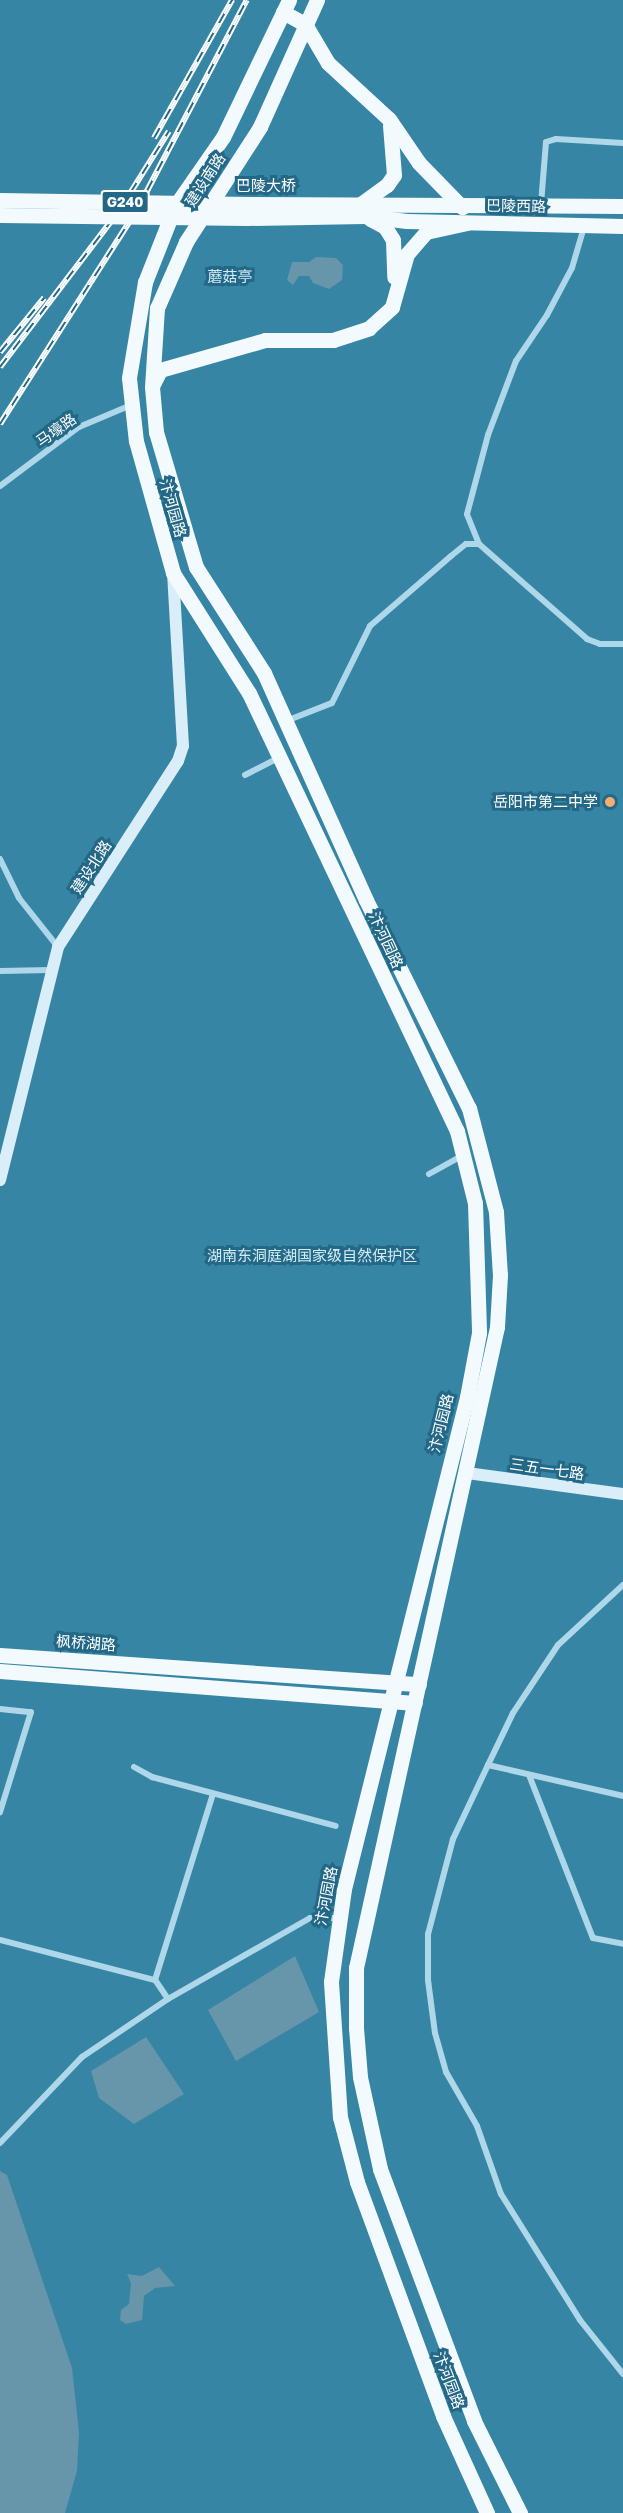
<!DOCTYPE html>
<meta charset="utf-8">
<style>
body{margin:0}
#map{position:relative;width:623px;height:2513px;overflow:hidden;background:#236987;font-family:"Golos Text","Noto Sans SC",sans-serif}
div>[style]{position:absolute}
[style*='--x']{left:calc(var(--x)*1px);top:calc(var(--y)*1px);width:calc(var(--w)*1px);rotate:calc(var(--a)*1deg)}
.green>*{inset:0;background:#3785a4}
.water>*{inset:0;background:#6795aa}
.minor>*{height:6px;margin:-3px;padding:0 3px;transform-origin:3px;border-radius:3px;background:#aed8e9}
.secondary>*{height:12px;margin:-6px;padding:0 6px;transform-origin:6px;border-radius:6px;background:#d9eef8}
.primary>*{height:15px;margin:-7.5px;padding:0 7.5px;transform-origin:7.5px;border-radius:7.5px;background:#f2fafe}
.rail>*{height:6px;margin-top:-3px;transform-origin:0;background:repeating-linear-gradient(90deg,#236987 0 11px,#fff 0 22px);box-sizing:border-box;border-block:2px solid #fff}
.primary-bridge>*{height:15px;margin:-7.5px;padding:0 7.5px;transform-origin:7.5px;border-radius:7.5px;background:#f2fafe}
.dots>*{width:16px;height:16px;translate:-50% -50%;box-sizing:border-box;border:3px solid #236987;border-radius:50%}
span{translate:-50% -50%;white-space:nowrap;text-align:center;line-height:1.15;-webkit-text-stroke:6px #236987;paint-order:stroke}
.shield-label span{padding:2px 4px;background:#236987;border:2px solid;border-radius:4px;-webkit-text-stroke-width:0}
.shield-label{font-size:14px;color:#fff;font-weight:700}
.street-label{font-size:15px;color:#fff}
.park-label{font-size:15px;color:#d3ecf7}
.poi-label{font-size:15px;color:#fff}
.right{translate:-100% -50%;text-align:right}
</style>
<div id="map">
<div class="green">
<div style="clip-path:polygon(0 0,623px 0,623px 2513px,0 2513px)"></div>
</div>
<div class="water">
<div style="clip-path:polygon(316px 257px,336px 258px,343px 265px,342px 280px,329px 289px,313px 283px,309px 276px,299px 276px,293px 285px,287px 280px,292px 262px,309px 262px)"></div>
<div style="clip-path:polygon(295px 1956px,319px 2012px,236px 2061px,208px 2010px)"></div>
<div style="clip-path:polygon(146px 2037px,184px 2094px,134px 2124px,99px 2098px,91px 2071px)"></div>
<div style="clip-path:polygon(0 2171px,7px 2175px,72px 2368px,79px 2432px,77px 2471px,65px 2513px,0 2513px)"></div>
<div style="clip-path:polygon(159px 2267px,175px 2286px,155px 2288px,144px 2296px,142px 2320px,126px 2324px,120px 2320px,121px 2310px,129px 2304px,131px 2283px,127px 2274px,142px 2276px)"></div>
</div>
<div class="minor">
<div style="--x:541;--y:204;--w:62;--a:-85.4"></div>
<div style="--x:546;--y:142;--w:10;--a:-17"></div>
<div style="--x:556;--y:139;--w:67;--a:3.4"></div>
<div style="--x:0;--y:486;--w:99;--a:-36.8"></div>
<div style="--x:79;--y:427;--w:56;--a:-22.9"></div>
<div style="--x:479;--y:544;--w:144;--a:41.3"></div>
<div style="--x:587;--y:639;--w:14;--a:21"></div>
<div style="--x:600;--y:644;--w:23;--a:0"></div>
<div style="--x:286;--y:721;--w:49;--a:-21.4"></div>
<div style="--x:332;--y:703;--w:86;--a:-63.7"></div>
<div style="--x:370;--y:626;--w:107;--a:-40.8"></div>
<div style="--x:451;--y:556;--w:19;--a:-39"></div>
<div style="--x:466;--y:544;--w:13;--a:0"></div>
<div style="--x:479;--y:544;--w:32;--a:-112"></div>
<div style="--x:467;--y:514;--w:82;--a:-75.1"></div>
<div style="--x:488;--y:435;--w:79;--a:-69.3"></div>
<div style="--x:516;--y:361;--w:55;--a:-56"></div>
<div style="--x:547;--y:315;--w:53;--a:-62"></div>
<div style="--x:572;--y:268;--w:43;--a:-73.7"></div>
<div style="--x:245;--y:775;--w:38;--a:-27"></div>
<div style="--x:0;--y:859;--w:43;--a:64"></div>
<div style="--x:19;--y:898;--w:63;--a:51.5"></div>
<div style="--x:0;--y:971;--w:50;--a:-1.1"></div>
<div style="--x:429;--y:1174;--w:38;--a:-29"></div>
<div style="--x:623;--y:1585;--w:88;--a:137.3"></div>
<div style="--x:558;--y:1645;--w:82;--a:123.5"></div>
<div style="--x:513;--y:1713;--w:58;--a:115.7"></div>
<div style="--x:488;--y:1765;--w:139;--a:12.9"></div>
<div style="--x:0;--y:1709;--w:31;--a:6"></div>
<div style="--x:31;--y:1712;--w:105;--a:107.2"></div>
<div style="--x:488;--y:1765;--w:82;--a:115.3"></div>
<div style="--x:453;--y:1839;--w:98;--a:104.7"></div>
<div style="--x:428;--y:1934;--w:46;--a:90"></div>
<div style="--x:428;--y:1980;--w:53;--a:82.5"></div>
<div style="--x:435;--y:2033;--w:41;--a:74.2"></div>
<div style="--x:446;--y:2072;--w:62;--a:60.1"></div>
<div style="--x:477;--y:2126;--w:72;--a:70.6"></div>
<div style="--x:501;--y:2194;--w:149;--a:57.9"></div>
<div style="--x:580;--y:2320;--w:69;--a:51.5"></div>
<div style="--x:134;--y:1767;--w:21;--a:29"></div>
<div style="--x:152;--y:1777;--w:190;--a:14.9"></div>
<div style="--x:529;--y:1775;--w:175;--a:68.6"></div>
<div style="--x:593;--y:1938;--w:31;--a:11"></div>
<div style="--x:0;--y:1940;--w:160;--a:14.5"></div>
<div style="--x:168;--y:1999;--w:23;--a:-124"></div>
<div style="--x:155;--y:1980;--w:195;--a:-72.7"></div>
<div style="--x:0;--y:2143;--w:119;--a:-46.4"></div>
<div style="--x:82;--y:2057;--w:104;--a:-34"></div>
<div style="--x:168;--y:1999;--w:163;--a:-29.7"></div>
<div style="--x:310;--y:1918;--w:29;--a:0"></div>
</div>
<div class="secondary">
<div style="--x:0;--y:1180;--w:240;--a:-76"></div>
<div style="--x:58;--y:947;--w:221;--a:-57.2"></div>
<div style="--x:178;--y:761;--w:16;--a:-72"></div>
<div style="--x:183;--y:746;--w:172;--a:-93.3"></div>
<div style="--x:467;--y:1473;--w:157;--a:7.7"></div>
</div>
<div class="primary">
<div style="--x:289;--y:0;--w:152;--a:115.7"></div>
<div style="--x:223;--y:137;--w:84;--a:124.8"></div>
<div style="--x:175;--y:206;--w:82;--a:111.5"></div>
<div style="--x:145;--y:282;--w:97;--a:99.5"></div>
<div style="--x:129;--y:378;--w:63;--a:83.7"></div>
<div style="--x:136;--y:441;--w:137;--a:74.3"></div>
<div style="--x:173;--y:573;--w:142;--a:57.7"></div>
<div style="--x:249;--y:693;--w:485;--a:64.6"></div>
<div style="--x:457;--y:1131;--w:74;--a:76"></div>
<div style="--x:475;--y:1203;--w:130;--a:88.2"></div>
<div style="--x:479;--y:1333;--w:65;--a:100.6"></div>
<div style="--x:467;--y:1397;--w:507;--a:104.04"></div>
<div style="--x:344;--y:1889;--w:94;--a:98"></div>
<div style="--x:331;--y:1982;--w:135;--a:86.2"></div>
<div style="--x:340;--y:2117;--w:67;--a:75.3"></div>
<div style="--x:357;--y:2182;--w:249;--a:69.8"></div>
<div style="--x:443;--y:2416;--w:107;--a:65.6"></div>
<div style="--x:317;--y:0;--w:139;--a:114.2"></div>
<div style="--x:260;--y:127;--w:137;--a:122.8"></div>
<div style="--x:186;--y:242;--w:72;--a:113.7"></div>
<div style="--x:157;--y:308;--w:79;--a:93.6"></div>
<div style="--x:152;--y:387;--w:45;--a:84.9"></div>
<div style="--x:156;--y:432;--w:141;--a:73.5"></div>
<div style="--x:196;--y:567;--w:126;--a:57.3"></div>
<div style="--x:264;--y:673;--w:249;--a:65.8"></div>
<div style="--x:366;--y:900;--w:232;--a:63.7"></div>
<div style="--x:469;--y:1108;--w:107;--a:75.4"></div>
<div style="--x:496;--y:1212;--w:63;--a:86.4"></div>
<div style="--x:500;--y:1275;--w:52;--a:93.3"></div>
<div style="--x:497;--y:1327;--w:656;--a:102.41"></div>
<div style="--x:356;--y:1968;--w:60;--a:90"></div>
<div style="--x:356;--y:2028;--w:49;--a:85.3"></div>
<div style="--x:360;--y:2077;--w:94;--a:77.7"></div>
<div style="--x:380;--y:2169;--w:269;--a:69.5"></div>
<div style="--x:474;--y:2421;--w:103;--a:63.4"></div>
<div style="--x:283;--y:12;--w:25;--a:29"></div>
<div style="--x:305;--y:24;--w:45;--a:59.5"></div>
<div style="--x:328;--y:63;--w:83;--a:42.6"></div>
<div style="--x:389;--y:119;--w:53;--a:55.7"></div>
<div style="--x:419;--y:163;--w:62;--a:45.7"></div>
<div style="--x:362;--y:203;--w:31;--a:-36"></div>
<div style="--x:387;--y:185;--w:12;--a:-55"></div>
<div style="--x:394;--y:175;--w:50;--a:-94.6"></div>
<div style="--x:249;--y:204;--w:374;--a:0.3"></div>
<div style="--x:247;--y:218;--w:117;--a:-1"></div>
<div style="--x:364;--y:216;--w:43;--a:6.6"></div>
<div style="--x:407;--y:221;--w:216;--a:1.3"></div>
<div style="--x:370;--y:219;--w:17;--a:28"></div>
<div style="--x:385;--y:227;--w:15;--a:58"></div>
<div style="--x:393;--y:240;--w:37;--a:88"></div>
<div style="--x:153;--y:384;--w:16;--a:-63"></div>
<div style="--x:160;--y:370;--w:109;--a:-15.9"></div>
<div style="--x:265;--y:340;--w:68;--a:0"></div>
<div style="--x:333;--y:340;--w:38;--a:-18"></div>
<div style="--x:369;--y:328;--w:31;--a:-42"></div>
<div style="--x:392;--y:307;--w:55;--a:-74.2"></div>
<div style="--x:407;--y:254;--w:29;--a:-49"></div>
<div style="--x:426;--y:232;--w:42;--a:-12.4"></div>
<div style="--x:0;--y:1655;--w:420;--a:4"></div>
<div style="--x:0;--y:1671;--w:416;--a:4.4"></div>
</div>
<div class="rail">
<div style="--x:154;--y:138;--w:159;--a:-60.5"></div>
<div style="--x:0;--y:352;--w:70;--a:-50.8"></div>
<div style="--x:0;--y:367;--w:196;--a:-52.7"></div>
<div style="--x:119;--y:211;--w:94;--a:-58"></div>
<div style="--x:0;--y:424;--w:254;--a:-57.4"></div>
<div style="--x:137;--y:210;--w:237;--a:-62.4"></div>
</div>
<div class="primary-bridge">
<div style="--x:0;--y:200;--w:249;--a:0.9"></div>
<div style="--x:0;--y:215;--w:247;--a:0.7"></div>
</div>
<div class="dots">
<div style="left:610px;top:802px;background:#f4ad71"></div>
</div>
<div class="shield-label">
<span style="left:125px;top:202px">G240</span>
</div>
<div class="street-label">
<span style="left:205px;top:180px;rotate:-57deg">建设南路</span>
<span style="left:266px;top:186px">巴陵大桥</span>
<span style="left:516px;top:206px;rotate:1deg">巴陵西路</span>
<span style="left:56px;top:430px;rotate:-35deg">马壕路</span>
<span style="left:173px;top:508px;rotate:74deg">汴河园路</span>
<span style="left:91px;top:867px;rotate:-57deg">建设北路</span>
<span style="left:386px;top:940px;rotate:65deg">汴河园路</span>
<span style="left:441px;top:1423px;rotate:-76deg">汴河园路</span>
<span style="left:547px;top:1469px;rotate:8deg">三五一七路</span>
<span style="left:86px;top:1643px;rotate:4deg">枫桥湖路</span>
<span style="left:326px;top:1896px;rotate:-79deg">汴河园路</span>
<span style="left:449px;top:2380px;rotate:69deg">汴河园路</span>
</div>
<div class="park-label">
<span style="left:230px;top:277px">蘑菇亭</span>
<span style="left:312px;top:1256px">湖南东洞庭湖国家级自然保护区</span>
</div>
<div class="poi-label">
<span class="right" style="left:598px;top:802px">岳阳市第二中学</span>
</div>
</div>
